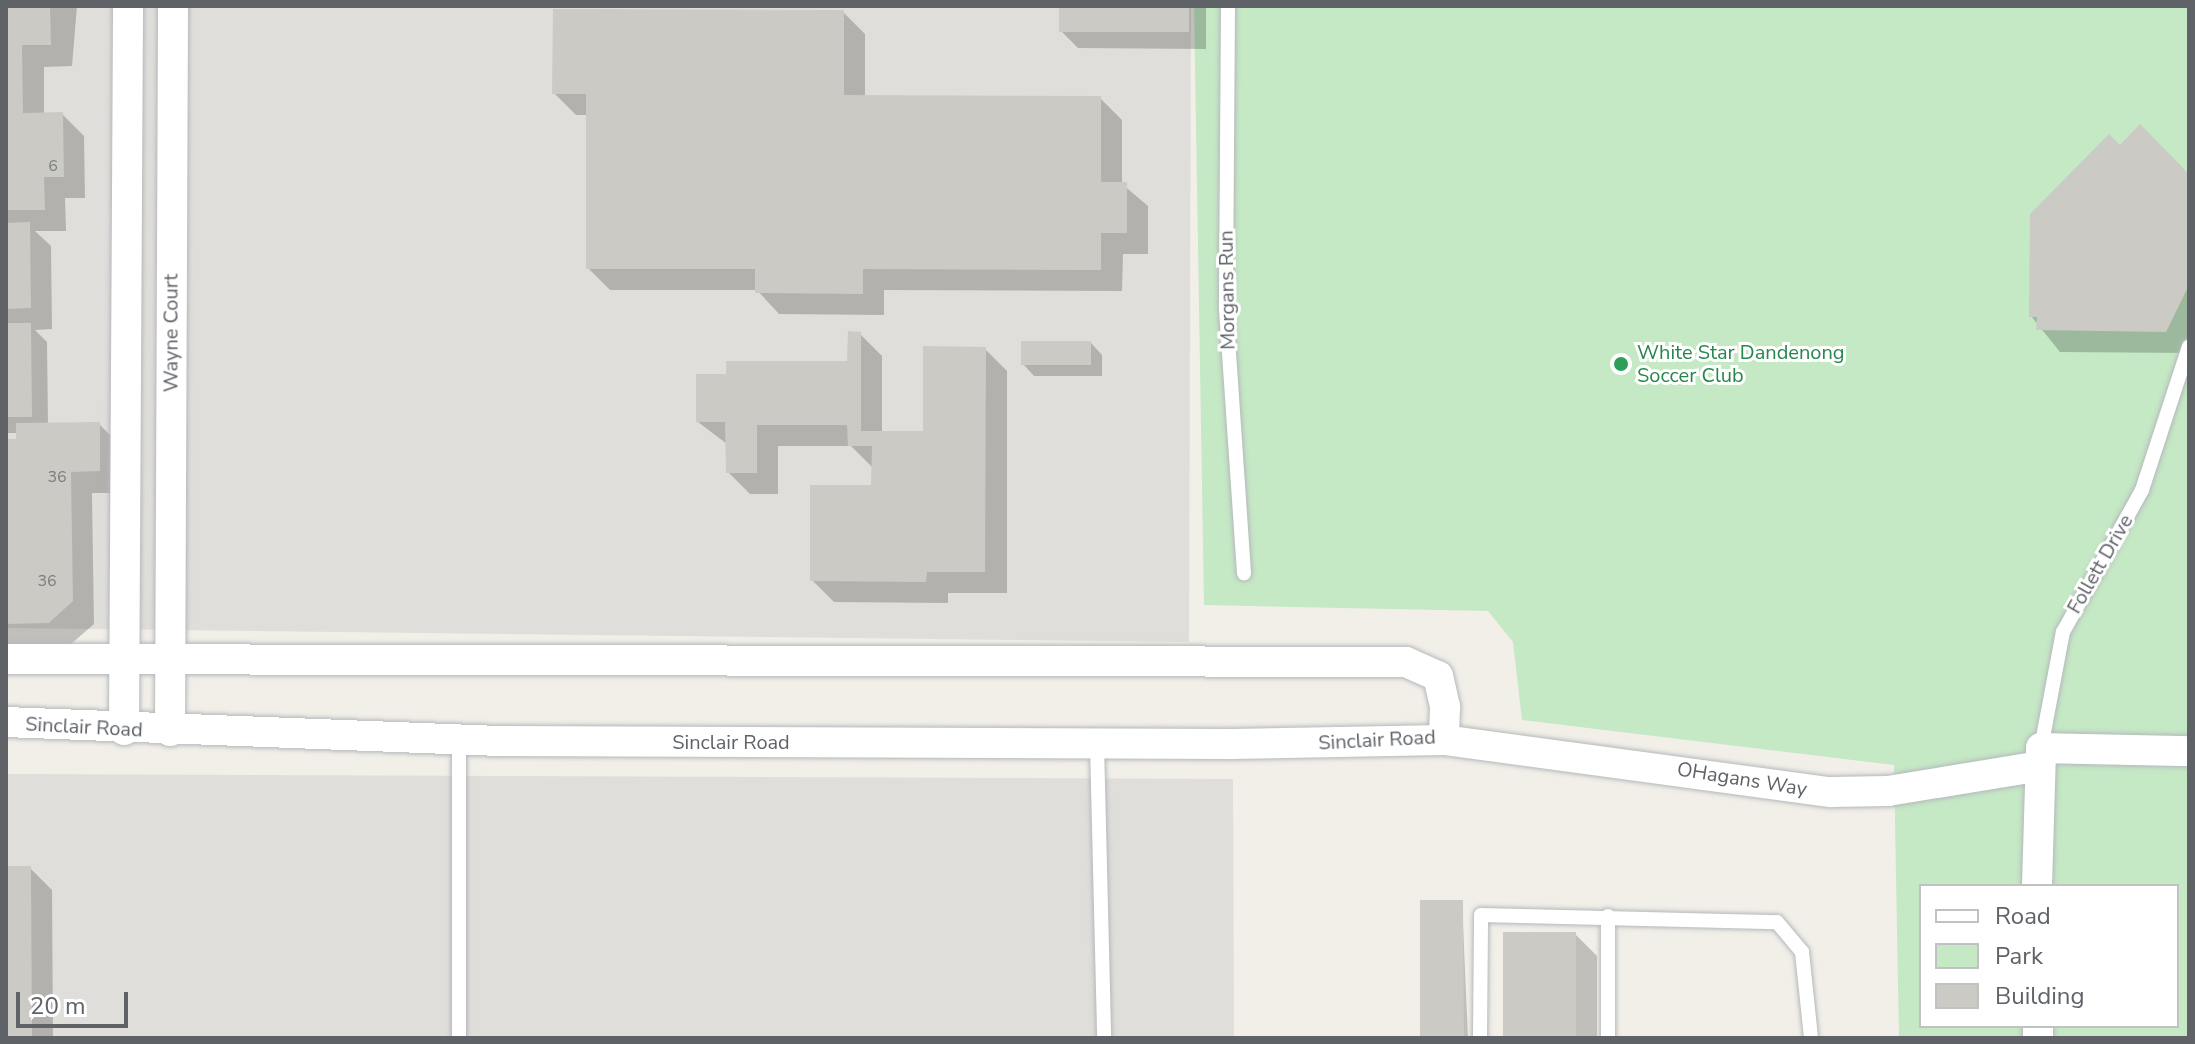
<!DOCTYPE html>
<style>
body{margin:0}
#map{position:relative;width:2195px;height:1044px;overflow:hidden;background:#f1efe8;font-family:"Nunito Sans",sans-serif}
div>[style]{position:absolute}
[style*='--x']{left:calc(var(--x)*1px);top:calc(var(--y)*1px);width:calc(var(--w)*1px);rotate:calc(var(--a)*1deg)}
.industrial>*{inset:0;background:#e0deda}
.green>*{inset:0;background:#c5e8c5}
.shadow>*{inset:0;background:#0003}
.building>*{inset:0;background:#cccac5}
.roads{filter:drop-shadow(0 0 2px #b5b8bc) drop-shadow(0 0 2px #b5b8bc)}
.service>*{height:14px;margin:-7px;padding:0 7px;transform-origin:7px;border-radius:7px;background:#fff}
.minor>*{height:30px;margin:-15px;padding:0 15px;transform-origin:15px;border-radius:15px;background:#fff}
.dots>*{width:22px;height:22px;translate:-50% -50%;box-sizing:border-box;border:4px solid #fff;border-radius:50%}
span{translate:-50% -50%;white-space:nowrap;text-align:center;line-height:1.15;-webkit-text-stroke:6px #fff;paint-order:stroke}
.number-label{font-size:16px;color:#7a7d7f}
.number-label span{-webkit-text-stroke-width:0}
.street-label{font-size:20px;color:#5f6368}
.leisure-label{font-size:20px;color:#27864d}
.left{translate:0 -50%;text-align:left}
.frame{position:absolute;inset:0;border:8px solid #5f6368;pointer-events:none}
.legend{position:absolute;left:1919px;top:884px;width:260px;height:144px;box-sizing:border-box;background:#fff;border:2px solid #bfc1c3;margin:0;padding:10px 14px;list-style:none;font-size:24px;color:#5f6368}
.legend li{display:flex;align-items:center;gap:16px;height:40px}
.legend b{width:40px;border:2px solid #bfc1c3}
.scale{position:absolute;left:16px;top:992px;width:112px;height:36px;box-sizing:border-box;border:4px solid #5f6368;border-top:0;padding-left:10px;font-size:24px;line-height:28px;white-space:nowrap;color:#5f6368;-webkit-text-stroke:6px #fff;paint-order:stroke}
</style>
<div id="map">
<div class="industrial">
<div style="clip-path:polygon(6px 6px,1191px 6px,1189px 642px,6px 628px)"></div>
<div style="clip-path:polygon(6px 774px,1233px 779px,1234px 1038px,6px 1038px)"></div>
</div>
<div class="green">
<div style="clip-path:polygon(evenodd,1194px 6px,2189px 6px,2189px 1038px,1899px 1038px,1894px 765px,1522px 720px,1513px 642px,1488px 611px,1204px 605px,1194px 6px,1921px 886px,2177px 886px,2177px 1026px,1921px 1026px,1921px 886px)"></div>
</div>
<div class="shadow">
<div style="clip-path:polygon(6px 6px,77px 6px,72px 66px,44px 67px,44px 115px,62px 114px,84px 136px,85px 198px,65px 198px,66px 231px,35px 231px,51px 246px,52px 329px,35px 330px,47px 342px,48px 424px,99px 424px,121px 446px,121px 493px,92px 493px,94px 624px,71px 644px,6px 645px,6px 441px,18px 441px,18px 433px,6px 433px)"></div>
<div style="clip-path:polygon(1061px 6px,1206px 6px,1206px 49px,1078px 48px,1061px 31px)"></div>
<div style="clip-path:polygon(843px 12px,865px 34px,865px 98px,1100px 98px,1122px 120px,1122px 184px,1148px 206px,1148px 254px,1123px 254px,1122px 291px,884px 290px,884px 315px,779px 314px,757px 290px,610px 290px,588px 268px,588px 115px,576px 115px,554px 93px)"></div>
<div style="clip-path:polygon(2120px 148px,2189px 177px,2188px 353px,2060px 352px,2031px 316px)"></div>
<div style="clip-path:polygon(860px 334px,882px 356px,882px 433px,925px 433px,985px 349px,1007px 371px,1007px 593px,948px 593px,948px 603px,834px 602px,812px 580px,874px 487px,872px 467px,851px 446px,778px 446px,778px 494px,750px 494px,728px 472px,727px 444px,698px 422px,728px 376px,849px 363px)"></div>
<div style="clip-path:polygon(1091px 343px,1102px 355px,1102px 376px,1034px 376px,1023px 364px)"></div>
<div style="clip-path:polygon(6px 868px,30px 868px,52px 890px,53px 1038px,6px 1038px)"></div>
<div style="clip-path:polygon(1462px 902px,1468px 1038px,1422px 1038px)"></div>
<div style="clip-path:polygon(1575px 934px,1597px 956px,1597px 1038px,1505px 1038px)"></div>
</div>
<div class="building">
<div style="clip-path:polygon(6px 6px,50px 6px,51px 45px,22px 45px,23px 113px,63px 112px,64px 177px,44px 177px,45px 210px,6px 210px)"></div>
<div style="clip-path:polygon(1059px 6px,1189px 6px,1189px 32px,1059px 32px)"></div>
<div style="clip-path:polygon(553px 9px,844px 10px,844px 95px,1101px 96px,1101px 182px,1127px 182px,1127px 233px,1101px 233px,1101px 270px,863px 269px,863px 294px,755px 293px,755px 269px,586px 269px,586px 94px,552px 94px)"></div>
<div style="clip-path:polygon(2140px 124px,2189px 174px,2189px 285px,2166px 332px,2036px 330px,2037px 317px,2029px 317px,2030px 214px,2109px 134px,2120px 145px)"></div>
<div style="clip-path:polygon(30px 222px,31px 308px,6px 309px,6px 223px)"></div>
<div style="clip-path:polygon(6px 323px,31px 323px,32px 417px,6px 417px)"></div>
<div style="clip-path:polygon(848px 331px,861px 332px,861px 431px,923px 431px,923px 346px,986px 347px,985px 572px,927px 572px,926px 582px,810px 581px,810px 485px,871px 485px,872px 446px,848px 446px,847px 425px,757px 425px,757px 473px,726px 473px,725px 422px,696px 422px,696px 374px,726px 374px,726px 361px,847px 361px)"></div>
<div style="clip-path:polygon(1021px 341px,1091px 341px,1091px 365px,1021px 365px)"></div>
<div style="clip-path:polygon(100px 422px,100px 471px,71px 472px,73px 601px,49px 623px,6px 624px,6px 439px,16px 439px,16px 423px)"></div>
<div style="clip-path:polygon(6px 866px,31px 866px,32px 1038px,6px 1038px)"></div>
<div style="clip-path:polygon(1420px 900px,1463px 900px,1464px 1038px,1420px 1038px)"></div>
<div style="clip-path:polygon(1503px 932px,1576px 932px,1576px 1038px,1503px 1038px)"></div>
</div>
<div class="roads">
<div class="service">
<div style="--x:1228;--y:6;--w:303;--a:90.4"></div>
<div style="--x:1226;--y:309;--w:265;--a:86.1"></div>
<div style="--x:459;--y:739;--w:299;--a:90"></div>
<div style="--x:1097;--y:744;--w:294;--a:88.6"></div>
<div style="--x:2041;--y:748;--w:118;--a:-79.3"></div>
<div style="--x:2063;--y:632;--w:162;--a:-60.9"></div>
<div style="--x:2142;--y:490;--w:151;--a:-71.9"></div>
<div style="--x:1480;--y:1038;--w:123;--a:-89.5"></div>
<div style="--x:1481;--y:915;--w:296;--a:1.4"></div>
<div style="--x:1777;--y:922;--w:39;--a:50"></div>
<div style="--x:1802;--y:952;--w:86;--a:84"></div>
<div style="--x:1608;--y:1038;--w:122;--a:-90"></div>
</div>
<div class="minor">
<div style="--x:6;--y:659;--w:1400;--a:0.12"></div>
<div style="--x:1406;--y:662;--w:35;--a:24"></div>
<div style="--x:1438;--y:676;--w:32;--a:77"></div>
<div style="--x:1445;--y:707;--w:33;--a:92"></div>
<div style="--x:1444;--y:740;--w:212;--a:178.9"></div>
<div style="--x:1232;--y:744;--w:732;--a:-179.77"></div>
<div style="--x:500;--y:741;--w:494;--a:-177.8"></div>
<div style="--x:124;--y:730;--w:724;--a:-89.68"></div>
<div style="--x:170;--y:731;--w:725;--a:-89.76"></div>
<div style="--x:1444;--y:740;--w:390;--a:7.7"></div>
<div style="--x:1831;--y:792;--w:57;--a:-1"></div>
<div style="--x:1888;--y:791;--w:154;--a:-9.3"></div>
<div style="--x:2037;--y:886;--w:138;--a:-88.3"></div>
<div style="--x:2041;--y:748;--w:148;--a:1.2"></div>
<div style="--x:2038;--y:1026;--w:12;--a:90"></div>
</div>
</div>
<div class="dots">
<div style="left:1621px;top:364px;background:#2e9e5b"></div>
</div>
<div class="number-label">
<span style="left:53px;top:166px">6</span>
<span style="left:57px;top:477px">36</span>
<span style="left:47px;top:581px">36</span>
</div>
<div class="street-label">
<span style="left:1227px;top:290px;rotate:-91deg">Morgans Run</span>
<span style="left:171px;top:333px;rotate:-90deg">Wayne Court</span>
<span style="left:2100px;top:564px;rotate:-60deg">Follett Drive</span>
<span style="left:84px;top:727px;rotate:3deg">Sinclair Road</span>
<span style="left:1377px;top:740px;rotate:-3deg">Sinclair Road</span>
<span style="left:731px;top:742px">Sinclair Road</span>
<span style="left:1742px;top:779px;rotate:9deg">OHagans Way</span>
</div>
<div class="leisure-label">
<span class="left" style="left:1637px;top:364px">White Star Dandenong<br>Soccer Club</span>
</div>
<div class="frame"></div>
<ul class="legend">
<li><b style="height:10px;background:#fff"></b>Road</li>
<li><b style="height:22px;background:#c5e8c5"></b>Park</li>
<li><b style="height:22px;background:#cccac5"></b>Building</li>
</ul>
<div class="scale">20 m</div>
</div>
